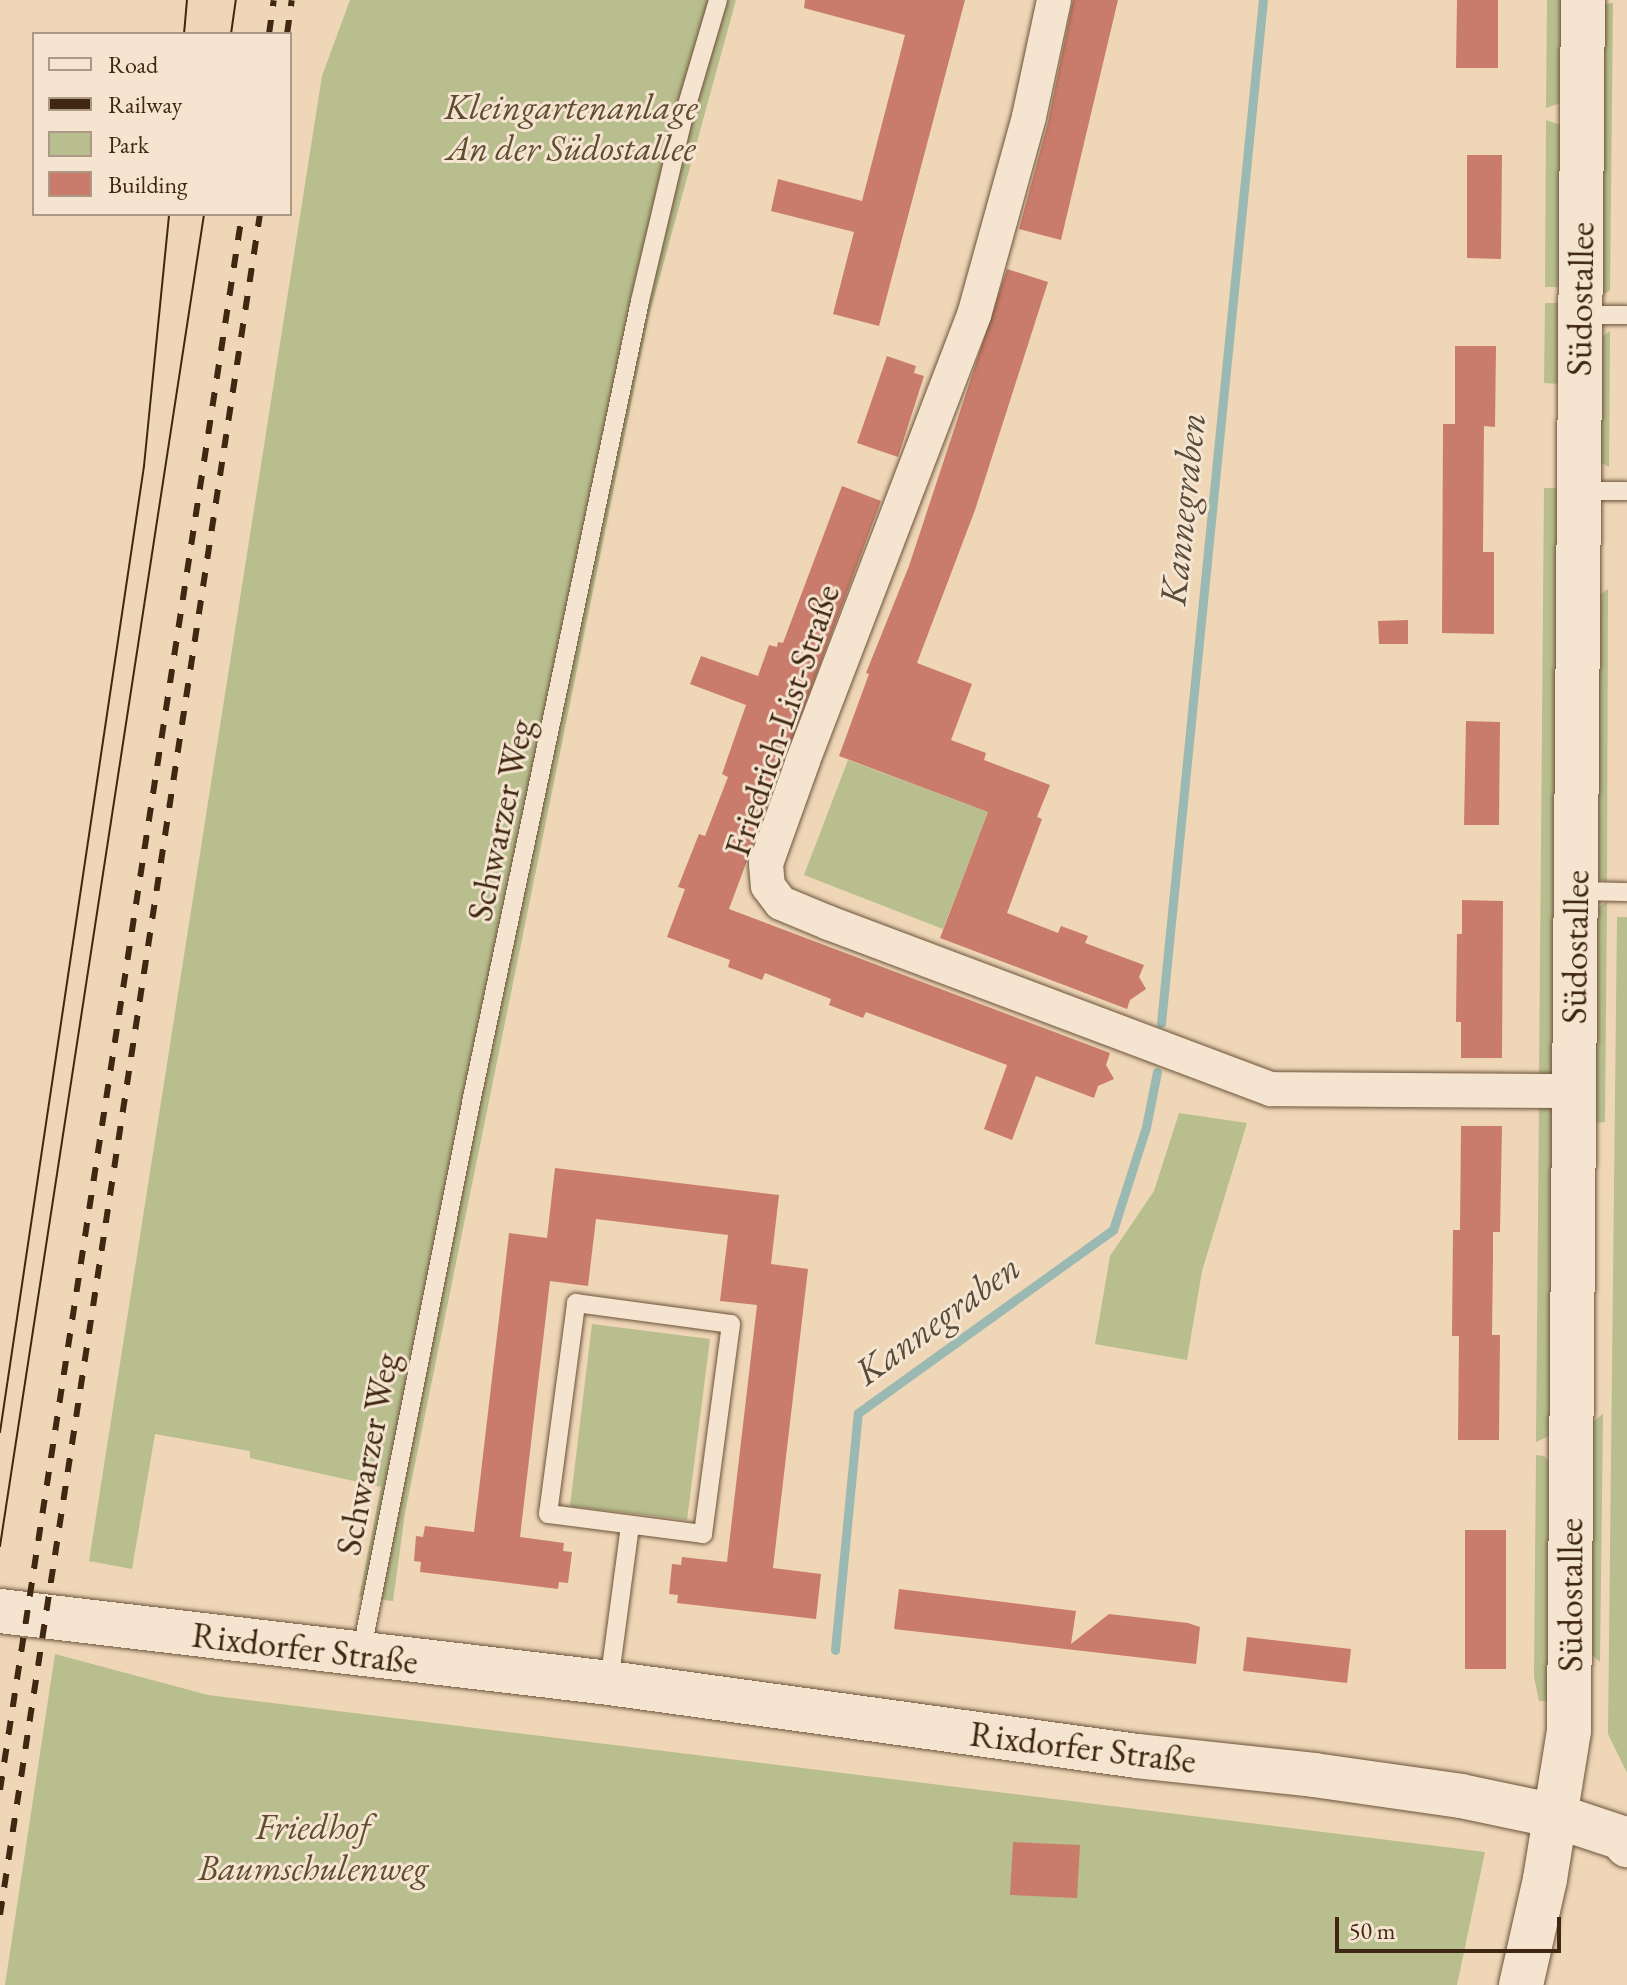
<!DOCTYPE html>
<meta charset="utf-8">
<style>
body{margin:0}
#map{position:relative;width:1627px;height:1985px;overflow:hidden;background:#eed6b7;font-family:"EB Garamond",serif}
div>[style]{position:absolute}
[style*='--x']{left:calc(var(--x)*1px);top:calc(var(--y)*1px);width:calc(var(--w)*1px);rotate:calc(var(--a)*1deg)}
.green>*{inset:0;background:#b8be8e}
.stream>*{height:9px;margin:-4.5px;padding:0 4.5px;transform-origin:4.5px;border-radius:4.5px;background:#99b9b2}
.building>*{inset:0;background:#c97c6b}
.roads{filter:drop-shadow(0 0 2px #6c533a) drop-shadow(0 0 2px #6c533a)}
.lane>*{height:18px;margin:-9px;padding:0 9px;transform-origin:9px;border-radius:9px;background:#f4e4d0}
.street>*{height:34px;margin:-17px;padding:0 17px;transform-origin:17px;border-radius:17px;background:#f4e4d0}
.secondary>*{height:44px;margin:-22px;padding:0 22px;transform-origin:22px;border-radius:22px;background:#f4e4d0}
.tram>*{height:2px;margin:-1px;padding:0 1px;transform-origin:1px;border-radius:1px;background:#402711}
.rail>*{height:6px;margin-top:-3px;transform-origin:0;background:repeating-linear-gradient(90deg,#402711 0 14px,transparent 0 28px)}
span{translate:-50% -50%;white-space:nowrap;text-align:center;line-height:1.15;-webkit-text-stroke:6px #f4e4d0;paint-order:stroke}
.park-label{font-size:36px;color:#5e4d30;font-style:italic}
.street-label{font-size:36px;color:#402711}
.water-label{font-size:38px;color:#564c39;font-style:italic}
.legend{position:absolute;left:32px;top:32px;width:260px;height:184px;box-sizing:border-box;background:#f4e4d0;border:2px solid #ac9884;margin:0;padding:10px 14px;list-style:none;font-size:24px;color:#402711}
.legend li{display:flex;align-items:center;gap:16px;height:40px}
.legend b{width:40px;border:2px solid #ac9884}
.scale{position:absolute;left:1335px;top:1917px;width:226px;height:36px;box-sizing:border-box;border:4px solid #402711;border-top:0;padding-left:10px;font-size:24px;line-height:28px;white-space:nowrap;color:#402711;-webkit-text-stroke:6px #f4e4d0;paint-order:stroke}
</style>
<div id="map">
<div class="green">
<div style="clip-path:polygon(350px 0,736px 0,649px 316px,405px 1513px,393px 1601px,359px 1597px,381px 1487px,250px 1458px,250px 1451px,155px 1434px,132px 1569px,89px 1561px,322px 76px)"></div>
<div style="clip-path:polygon(1547px 0,1562px 0,1561px 103px,1546px 108px)"></div>
<div style="clip-path:polygon(1613px 3px,1610px 290px,1601px 297px,1603px 4px)"></div>
<div style="clip-path:polygon(1546px 120px,1561px 125px,1559px 287px,1545px 287px)"></div>
<div style="clip-path:polygon(1545px 303px,1559px 303px,1559px 384px,1544px 383px)"></div>
<div style="clip-path:polygon(1610px 331px,1609px 467px,1600px 462px,1601px 337px)"></div>
<div style="clip-path:polygon(1544px 488px,1558px 488px,1553px 1074px,1539px 1078px)"></div>
<div style="clip-path:polygon(1608px 589px,1607px 882px,1596px 878px,1598px 596px)"></div>
<div style="clip-path:polygon(848px 760px,988px 812px,943px 929px,804px 875px)"></div>
<div style="clip-path:polygon(1607px 901px,1605px 1122px,1594px 1123px,1596px 909px)"></div>
<div style="clip-path:polygon(1617px 917px,1627px 917px,1627px 1773px,1608px 1734px)"></div>
<div style="clip-path:polygon(1539px 1102px,1548px 1104px,1553px 1111px,1551px 1435px,1536px 1442px)"></div>
<div style="clip-path:polygon(1179px 1113px,1247px 1123px,1202px 1271px,1187px 1360px,1095px 1344px,1110px 1256px,1154px 1191px)"></div>
<div style="clip-path:polygon(592px 1324px,710px 1339px,687px 1520px,570px 1506px)"></div>
<div style="clip-path:polygon(1603px 1414px,1600px 1662px,1590px 1653px,1592px 1422px)"></div>
<div style="clip-path:polygon(1536px 1455px,1544px 1456px,1550px 1462px,1548px 1701px,1539px 1701px,1534px 1677px)"></div>
<div style="clip-path:polygon(55px 1654px,208px 1695px,1485px 1852px,1457px 1985px,5px 1985px)"></div>
</div>
<div class="stream">
<div style="--x:1161;--y:1023;--w:1028;--a:-84.31"></div>
<div style="--x:835;--y:1650;--w:238;--a:-84.5"></div>
<div style="--x:858;--y:1413;--w:314;--a:-35.7"></div>
<div style="--x:1113;--y:1230;--w:108;--a:-72.2"></div>
<div style="--x:1146;--y:1127;--w:56;--a:-78.7"></div>
</div>
<div class="building">
<div style="clip-path:polygon(805px 0,965px 0,879px 326px,833px 314px,854px 232px,771px 211px,778px 179px,862px 201px,905px 35px,804px 8px)"></div>
<div style="clip-path:polygon(1073px 0,1118px 0,1061px 240px,1019px 229px,1048px 122px)"></div>
<div style="clip-path:polygon(1457px 0,1498px 0,1498px 68px,1456px 68px)"></div>
<div style="clip-path:polygon(1467px 155px,1502px 155px,1501px 259px,1467px 258px)"></div>
<div style="clip-path:polygon(1007px 269px,1048px 282px,975px 510px,917px 663px,972px 684px,951px 740px,986px 753px,984px 760px,1050px 785px,1037px 817px,1042px 819px,1007px 913px,1058px 933px,1061px 926px,1088px 936px,1085px 943px,1144px 965px,1139px 977px,1146px 989px,1130px 1000px,1127px 1009px,940px 938px,988px 812px,839px 756px,869px 674px,866px 673px,909px 566px)"></div>
<div style="clip-path:polygon(1455px 346px,1496px 346px,1495px 427px,1484px 426px,1483px 552px,1494px 552px,1494px 634px,1442px 633px,1443px 424px,1455px 424px)"></div>
<div style="clip-path:polygon(887px 356px,916px 366px,914px 373px,924px 376px,898px 457px,857px 443px)"></div>
<div style="clip-path:polygon(842px 486px,881px 501px,729px 909px,1110px 1053px,1106px 1065px,1114px 1079px,1098px 1086px,1094px 1098px,1036px 1076px,1012px 1140px,984px 1129px,1007px 1065px,866px 1012px,863px 1018px,829px 1005px,831px 999px,765px 973px,762px 980px,728px 967px,730px 960px,667px 937px,685px 889px,678px 887px,699px 834px,705px 836px,728px 777px,722px 774px,746px 705px,690px 684px,701px 656px,758px 676px,769px 645px,777px 647px,778px 642px,783px 643px)"></div>
<div style="clip-path:polygon(1408px 620px,1408px 644px,1379px 644px,1378px 621px)"></div>
<div style="clip-path:polygon(1466px 721px,1500px 722px,1499px 825px,1464px 825px)"></div>
<div style="clip-path:polygon(1462px 900px,1503px 901px,1502px 1058px,1461px 1058px,1461px 1022px,1456px 1022px,1457px 934px,1462px 934px)"></div>
<div style="clip-path:polygon(1461px 1126px,1502px 1126px,1500px 1232px,1493px 1232px,1493px 1258px,1492px 1335px,1500px 1335px,1499px 1440px,1458px 1440px,1459px 1336px,1452px 1336px,1453px 1230px,1460px 1230px)"></div>
<div style="clip-path:polygon(555px 1168px,779px 1195px,771px 1264px,808px 1269px,773px 1568px,821px 1574px,816px 1619px,677px 1603px,678px 1595px,669px 1594px,672px 1564px,681px 1565px,682px 1557px,727px 1562px,757px 1305px,720px 1301px,728px 1235px,596px 1219px,588px 1286px,550px 1281px,520px 1537px,564px 1543px,563px 1551px,572px 1552px,568px 1583px,559px 1582px,558px 1589px,420px 1572px,421px 1562px,414px 1561px,416px 1536px,423px 1537px,425px 1526px,474px 1532px,509px 1233px,547px 1238px)"></div>
<div style="clip-path:polygon(1465px 1530px,1506px 1530px,1506px 1669px,1465px 1669px)"></div>
<div style="clip-path:polygon(899px 1589px,1076px 1611px,1071px 1644px,1109px 1614px,1188px 1623px,1200px 1627px,1196px 1664px,894px 1629px)"></div>
<div style="clip-path:polygon(1247px 1637px,1351px 1649px,1347px 1683px,1243px 1671px)"></div>
<div style="clip-path:polygon(1013px 1842px,1080px 1845px,1077px 1898px,1010px 1895px)"></div>
</div>
<div class="roads">
<div class="lane">
<div style="--x:1580;--y:315;--w:47;--a:0"></div>
<div style="--x:1579;--y:491;--w:48;--a:0"></div>
<div style="--x:1576;--y:891;--w:51;--a:1.1"></div>
<div style="--x:576;--y:1303;--w:156;--a:7.7"></div>
<div style="--x:731;--y:1324;--w:212;--a:97.6"></div>
<div style="--x:703;--y:1534;--w:156;--a:-172.6"></div>
<div style="--x:548;--y:1514;--w:213;--a:-82.4"></div>
<div style="--x:361;--y:1654;--w:572;--a:-78.71"></div>
<div style="--x:473;--y:1093;--w:809;--a:-78.09"></div>
<div style="--x:640;--y:301;--w:191;--a:-76.7"></div>
<div style="--x:684;--y:115;--w:120;--a:-73.5"></div>
<div style="--x:609;--y:1683;--w:159;--a:-82.4"></div>
</div>
<div class="street">
<div style="--x:1054;--y:0;--w:120;--a:102.1"></div>
<div style="--x:1029;--y:117;--w:205;--a:105.5"></div>
<div style="--x:974;--y:315;--w:478;--a:111"></div>
<div style="--x:803;--y:761;--w:109;--a:109.8"></div>
<div style="--x:766;--y:864;--w:22;--a:85"></div>
<div style="--x:768;--y:886;--w:21;--a:53"></div>
<div style="--x:781;--y:903;--w:52;--a:22.6"></div>
<div style="--x:829;--y:923;--w:472;--a:20.6"></div>
<div style="--x:1271;--y:1089;--w:303;--a:0.4"></div>
</div>
<div class="secondary">
<div style="--x:0;--y:1611;--w:613;--a:6.74"></div>
<div style="--x:609;--y:1683;--w:533;--a:7.87"></div>
<div style="--x:1137;--y:1756;--w:178;--a:6.1"></div>
<div style="--x:1314;--y:1775;--w:148;--a:8.1"></div>
<div style="--x:1461;--y:1796;--w:97;--a:11.9"></div>
<div style="--x:1556;--y:1816;--w:70;--a:18.4"></div>
<div style="--x:1622;--y:1838;--w:9;--a:54"></div>
<div style="--x:1521;--y:1985;--w:109;--a:-77.2"></div>
<div style="--x:1545;--y:1879;--w:151;--a:-80.8"></div>
<div style="--x:1569;--y:1730;--w:1730;--a:-89.54"></div>
</div>
</div>
<div class="tram">
<div style="--x:184;--y:34;--w:34;--a:-85"></div>
<div style="--x:231;--y:34;--w:34;--a:-82"></div>
<div style="--x:0;--y:1432;--w:977;--a:-81.52"></div>
<div style="--x:144;--y:466;--w:253;--a:-84.3"></div>
<div style="--x:0;--y:1546;--w:1348;--a:-81.29"></div>
</div>
<div class="rail">
<div style="--x:269;--y:34;--w:34;--a:-82"></div>
<div style="--x:287;--y:34;--w:34;--a:-82"></div>
<div style="--x:0;--y:1790;--w:1594;--a:-81.27"></div>
<div style="--x:0;--y:1915;--w:1721;--a:-81.31"></div>
</div>
<div class="park-label">
<span style="left:571px;top:127px">Kleingartenanlage<br>An der Südostallee</span>
<span style="left:313px;top:1847px">Friedhof<br>Baumschulenweg</span>
</div>
<div class="street-label">
<span style="left:1580px;top:299px;rotate:-89deg">Südostallee</span>
<span style="left:782px;top:720px;rotate:-71deg">Friedrich-List-Straße</span>
<span style="left:500px;top:820px;rotate:-78deg">Schwarzer Weg</span>
<span style="left:1575px;top:947px;rotate:-89deg">Südostallee</span>
<span style="left:367px;top:1454px;rotate:-79deg">Schwarzer Weg</span>
<span style="left:1570px;top:1595px;rotate:-90deg">Südostallee</span>
<span style="left:305px;top:1648px;rotate:7deg">Rixdorfer Straße</span>
<span style="left:1083px;top:1747px;rotate:7deg">Rixdorfer Straße</span>
</div>
<div class="water-label">
<span style="left:1182px;top:509px;rotate:-84deg">Kannegraben</span>
<span style="left:937px;top:1319px;rotate:-36deg">Kannegraben</span>
</div>
<ul class="legend">
<li><b style="height:10px;background:#f4e4d0"></b>Road</li>
<li><b style="height:10px;background:#402711"></b>Railway</li>
<li><b style="height:22px;background:#b8be8e"></b>Park</li>
<li><b style="height:22px;background:#c97c6b"></b>Building</li>
</ul>
<div class="scale">50 m</div>
</div>
